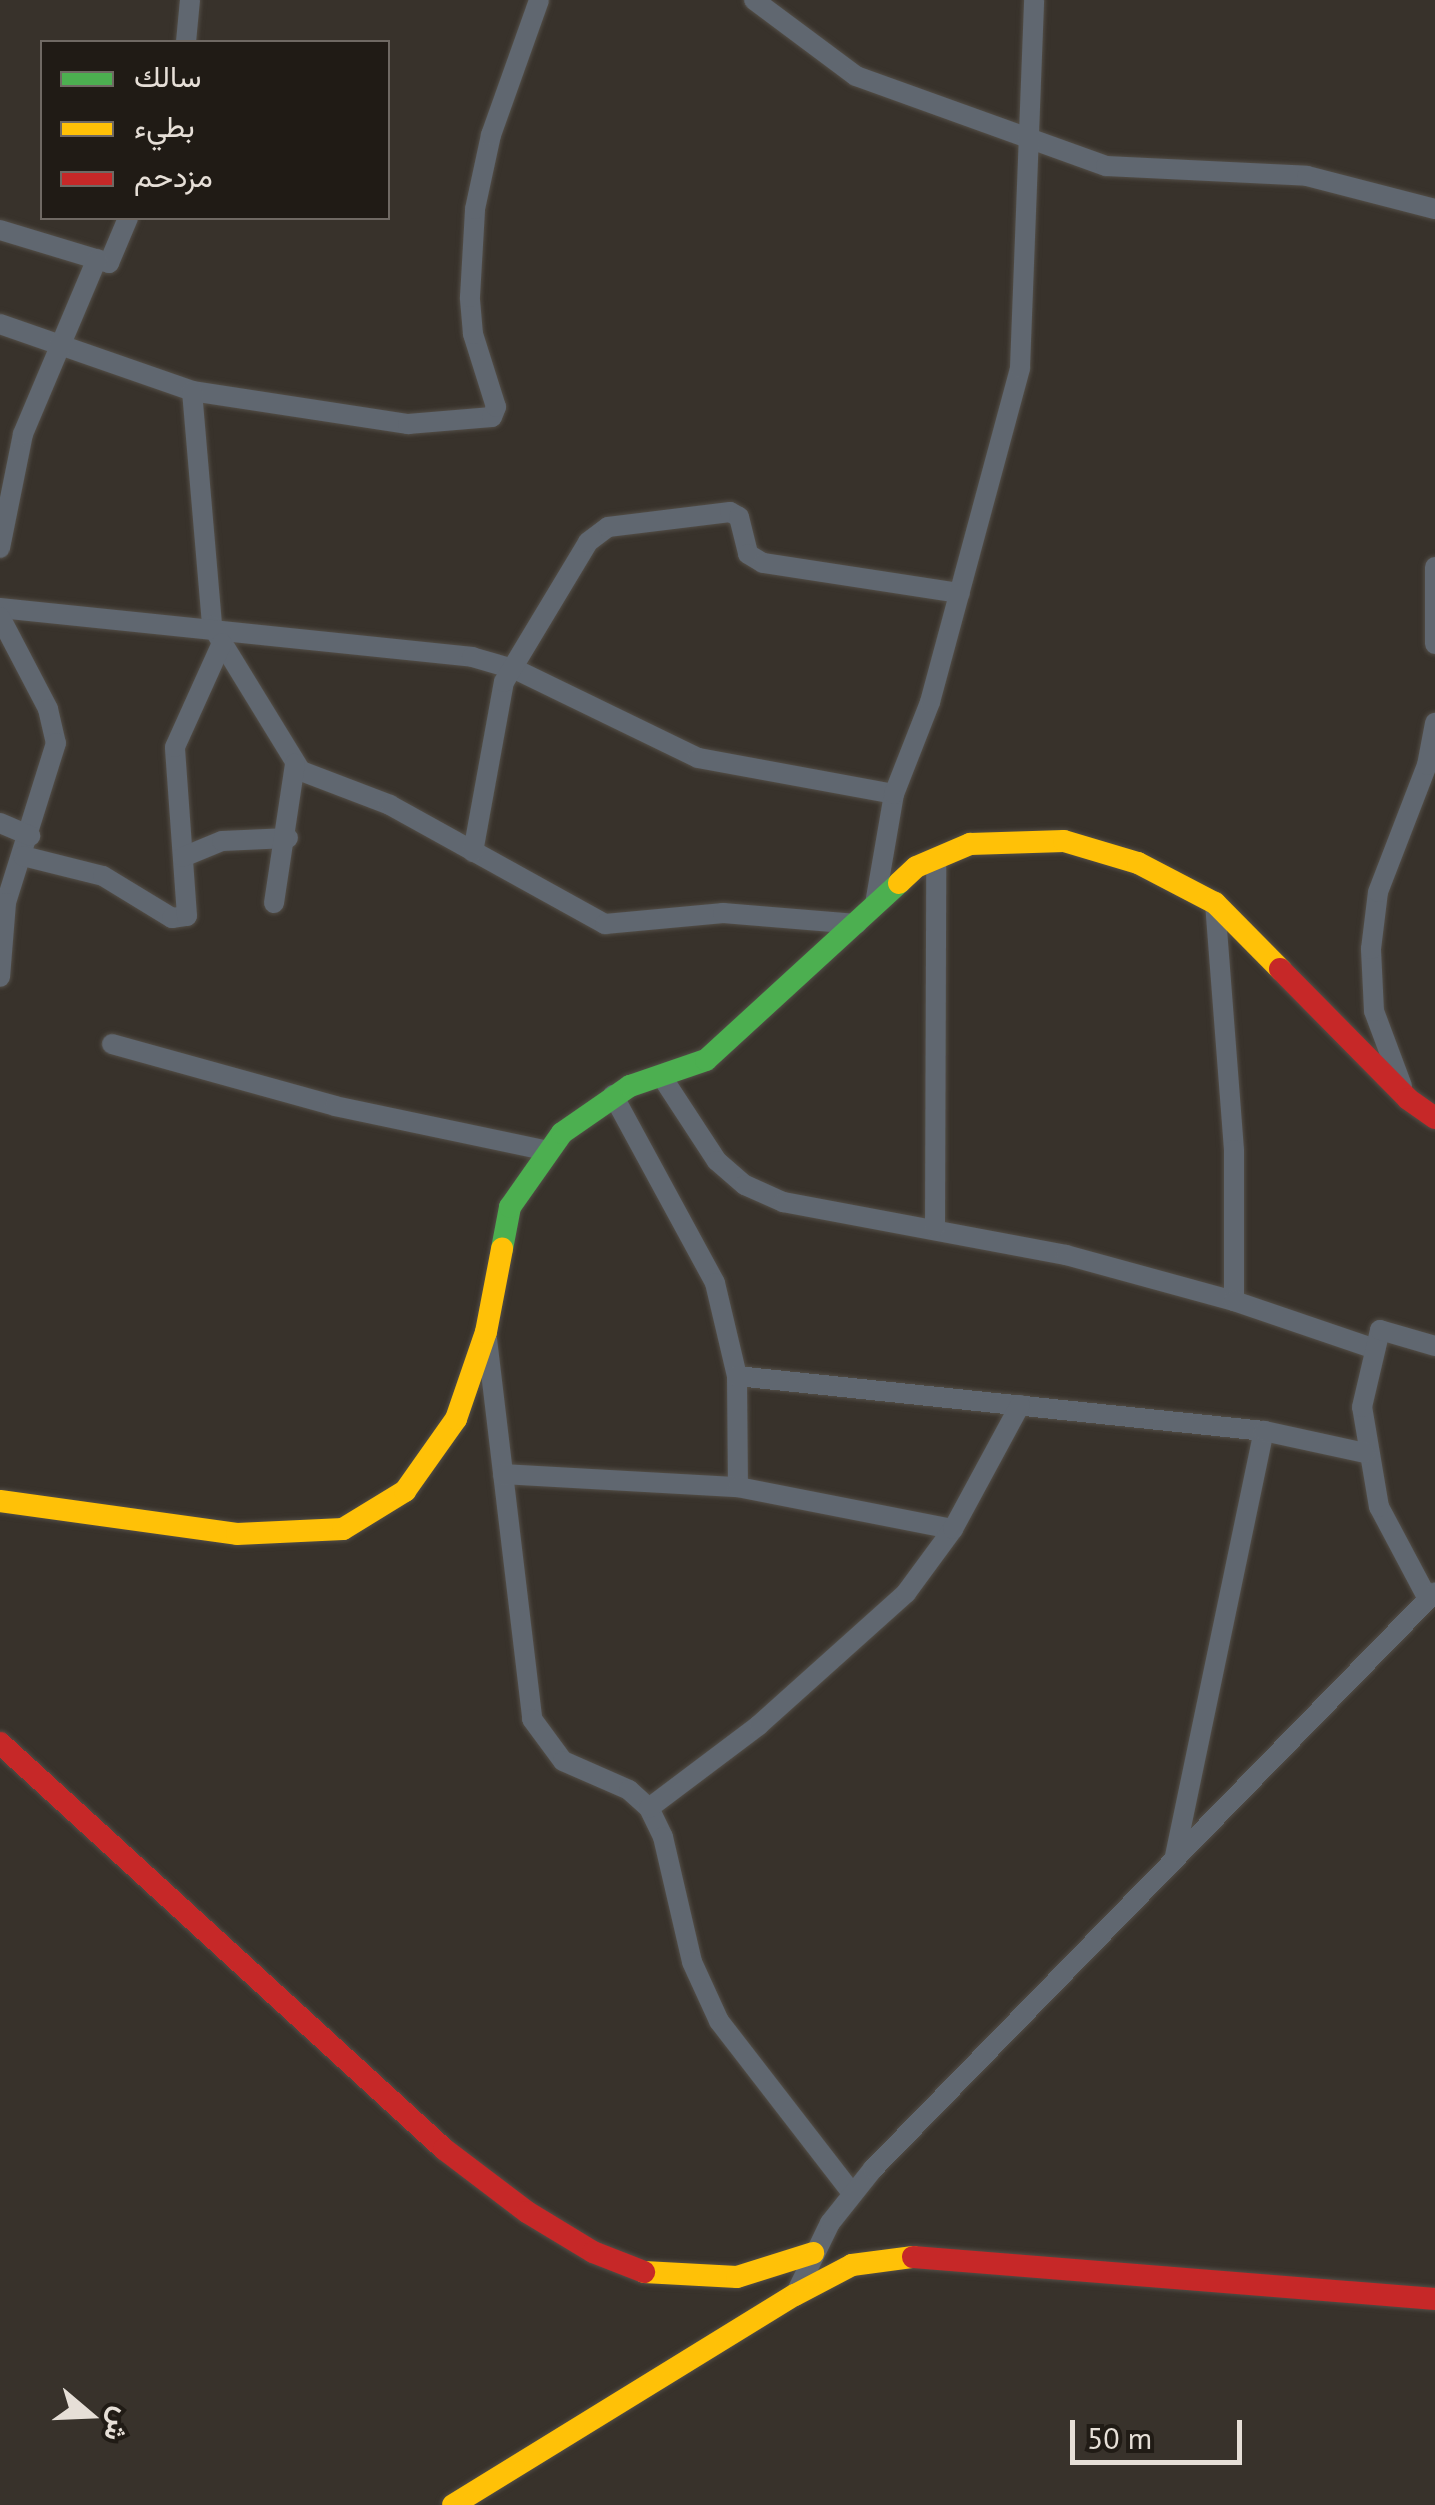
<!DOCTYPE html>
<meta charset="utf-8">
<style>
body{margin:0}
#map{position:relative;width:1435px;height:2505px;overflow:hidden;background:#38322b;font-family:"PT Sans",Vazirmatn,sans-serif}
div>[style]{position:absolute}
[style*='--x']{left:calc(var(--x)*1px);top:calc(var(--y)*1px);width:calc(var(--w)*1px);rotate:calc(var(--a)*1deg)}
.roads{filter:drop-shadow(0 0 2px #534e47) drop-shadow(0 0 2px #534e47)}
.street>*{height:20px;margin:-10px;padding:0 10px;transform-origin:10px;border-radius:10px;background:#606770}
.fast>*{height:22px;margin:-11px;padding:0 11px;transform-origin:11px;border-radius:11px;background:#4caf50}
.slow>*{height:22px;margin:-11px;padding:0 11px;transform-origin:11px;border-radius:11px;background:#ffc107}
.jam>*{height:22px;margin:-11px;padding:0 11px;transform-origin:11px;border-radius:11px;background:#c62828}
span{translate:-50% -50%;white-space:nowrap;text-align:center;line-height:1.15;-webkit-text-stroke:8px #201b15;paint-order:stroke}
.legend{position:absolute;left:40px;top:40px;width:350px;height:180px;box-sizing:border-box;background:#201b15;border:2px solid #6f6963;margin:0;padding:12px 18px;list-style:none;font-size:30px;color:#e6dfd7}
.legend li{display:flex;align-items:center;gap:20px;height:50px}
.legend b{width:50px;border:2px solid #6f6963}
.north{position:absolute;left:40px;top:2365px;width:100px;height:100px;-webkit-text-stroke:8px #201b15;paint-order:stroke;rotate:109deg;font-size:28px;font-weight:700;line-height:40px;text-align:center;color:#e6dfd7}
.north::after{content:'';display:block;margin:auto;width:35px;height:45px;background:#e6dfd7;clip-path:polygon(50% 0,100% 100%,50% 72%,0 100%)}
.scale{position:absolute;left:1070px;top:2420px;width:172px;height:45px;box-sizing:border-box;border:5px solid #e6dfd7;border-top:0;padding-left:12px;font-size:30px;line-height:35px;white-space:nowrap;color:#e6dfd7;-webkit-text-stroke:8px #201b15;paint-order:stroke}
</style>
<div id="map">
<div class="roads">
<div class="street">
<div style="--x:754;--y:0;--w:127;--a:36.7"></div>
<div style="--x:856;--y:76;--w:266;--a:19.8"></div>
<div style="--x:1106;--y:166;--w:201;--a:2.8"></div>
<div style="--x:1307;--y:176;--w:132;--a:14.5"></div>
<div style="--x:186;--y:42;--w:42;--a:-84.6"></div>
<div style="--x:0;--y:230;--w:114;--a:16.8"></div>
<div style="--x:109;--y:263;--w:49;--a:-67.1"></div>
<div style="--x:0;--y:324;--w:203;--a:19.2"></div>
<div style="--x:192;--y:391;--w:219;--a:8.7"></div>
<div style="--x:408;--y:424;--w:84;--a:-4.8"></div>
<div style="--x:492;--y:417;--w:11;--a:-68"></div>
<div style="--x:496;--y:407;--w:77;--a:-107.5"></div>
<div style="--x:473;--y:334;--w:37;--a:-95"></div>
<div style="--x:470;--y:297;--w:88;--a:-86.7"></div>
<div style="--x:475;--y:209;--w:76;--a:-77.8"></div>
<div style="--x:491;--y:135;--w:143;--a:-70.4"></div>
<div style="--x:192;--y:391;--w:236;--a:85.1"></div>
<div style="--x:212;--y:626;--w:170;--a:58.5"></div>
<div style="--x:301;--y:771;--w:95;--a:20.9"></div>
<div style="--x:390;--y:805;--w:246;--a:29"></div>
<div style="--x:605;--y:924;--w:119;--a:-5.3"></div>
<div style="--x:723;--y:913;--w:134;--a:4.7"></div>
<div style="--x:0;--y:548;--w:116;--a:-78.6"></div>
<div style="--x:23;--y:434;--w:190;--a:-67.1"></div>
<div style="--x:1435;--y:567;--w:77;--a:90"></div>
<div style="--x:0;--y:608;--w:475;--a:5.9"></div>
<div style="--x:472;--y:657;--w:47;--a:16.1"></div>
<div style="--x:517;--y:670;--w:201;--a:25.9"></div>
<div style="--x:698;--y:758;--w:199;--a:10.4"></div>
<div style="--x:0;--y:617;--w:104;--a:62.4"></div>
<div style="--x:48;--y:709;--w:35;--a:77"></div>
<div style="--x:56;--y:743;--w:168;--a:107.4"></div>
<div style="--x:6;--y:903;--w:74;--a:94.6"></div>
<div style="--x:0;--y:823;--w:33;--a:23"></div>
<div style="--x:473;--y:852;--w:173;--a:-79.7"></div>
<div style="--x:504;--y:682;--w:163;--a:-59"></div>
<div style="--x:588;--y:542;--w:25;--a:-37"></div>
<div style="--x:608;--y:527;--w:123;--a:-7"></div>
<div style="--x:730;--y:512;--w:10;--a:29"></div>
<div style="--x:739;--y:517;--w:38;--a:76"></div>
<div style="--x:748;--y:554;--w:17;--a:31"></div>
<div style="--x:763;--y:563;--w:199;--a:8.7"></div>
<div style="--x:23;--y:856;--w:82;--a:14"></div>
<div style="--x:103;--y:876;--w:81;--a:31.3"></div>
<div style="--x:172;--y:918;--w:15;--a:-8"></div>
<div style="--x:187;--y:916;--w:169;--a:-94.1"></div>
<div style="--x:175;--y:747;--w:114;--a:-65.7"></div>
<div style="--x:183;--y:857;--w:42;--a:-22.3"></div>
<div style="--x:222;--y:841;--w:66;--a:-2.6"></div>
<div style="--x:274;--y:903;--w:141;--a:-81.4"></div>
<div style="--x:1215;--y:903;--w:248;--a:85.6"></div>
<div style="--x:1234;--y:1150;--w:151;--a:90"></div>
<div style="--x:875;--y:904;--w:112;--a:-80.2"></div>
<div style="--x:894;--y:794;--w:99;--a:-68.6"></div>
<div style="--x:930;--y:702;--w:346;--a:-74.9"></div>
<div style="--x:1020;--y:368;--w:368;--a:-87.8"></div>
<div style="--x:112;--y:1044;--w:231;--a:15.5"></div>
<div style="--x:335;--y:1106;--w:218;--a:11.9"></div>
<div style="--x:662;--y:1077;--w:100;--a:56.8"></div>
<div style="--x:717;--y:1161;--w:37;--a:41"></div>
<div style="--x:745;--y:1185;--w:42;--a:24.1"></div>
<div style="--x:783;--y:1202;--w:288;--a:10.6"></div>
<div style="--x:1066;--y:1255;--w:174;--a:15.3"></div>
<div style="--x:1234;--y:1301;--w:149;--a:18.8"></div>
<div style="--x:1402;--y:1086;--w:80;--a:-110.5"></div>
<div style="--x:1374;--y:1011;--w:62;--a:-92.8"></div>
<div style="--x:1371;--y:949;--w:57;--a:-83"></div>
<div style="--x:1378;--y:892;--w:136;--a:-68.9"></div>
<div style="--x:1427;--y:765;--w:43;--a:-79.2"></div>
<div style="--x:613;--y:1095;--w:214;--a:61.5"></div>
<div style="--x:715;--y:1283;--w:96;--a:76.7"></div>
<div style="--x:737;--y:1376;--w:111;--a:89.5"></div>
<div style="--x:935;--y:1227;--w:369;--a:-89.8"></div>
<div style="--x:487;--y:1339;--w:383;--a:83.2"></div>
<div style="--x:532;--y:1719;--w:52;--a:53.6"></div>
<div style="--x:563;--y:1761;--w:72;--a:23.7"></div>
<div style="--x:629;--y:1790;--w:27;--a:42"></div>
<div style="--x:649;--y:1808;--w:32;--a:64"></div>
<div style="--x:663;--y:1837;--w:128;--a:76.9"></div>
<div style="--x:692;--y:1962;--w:65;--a:65.4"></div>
<div style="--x:719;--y:2021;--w:217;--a:52.3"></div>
<div style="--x:737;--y:1376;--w:530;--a:5.96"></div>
<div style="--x:503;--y:1474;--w:235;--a:3.2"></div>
<div style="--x:738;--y:1487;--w:219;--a:11.1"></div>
<div style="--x:1428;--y:1599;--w:104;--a:-118"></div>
<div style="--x:1379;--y:1507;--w:101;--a:-99.6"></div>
<div style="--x:1362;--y:1407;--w:79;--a:-76.8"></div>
<div style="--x:1380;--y:1330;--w:57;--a:16.2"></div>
<div style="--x:649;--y:1808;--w:138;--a:-37"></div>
<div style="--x:759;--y:1725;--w:198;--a:-41.9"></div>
<div style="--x:906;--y:1593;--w:79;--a:-53.7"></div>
<div style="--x:953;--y:1529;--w:141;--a:-61.6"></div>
<div style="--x:1175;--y:1856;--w:434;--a:-78.2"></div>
<div style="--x:1264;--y:1431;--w:103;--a:12.3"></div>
<div style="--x:795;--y:2295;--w:80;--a:-64.1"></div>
<div style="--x:830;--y:2223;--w:69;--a:-51.5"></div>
<div style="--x:873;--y:2169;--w:805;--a:-45.75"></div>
</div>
<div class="fast">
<div style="--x:502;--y:1249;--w:43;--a:-79.2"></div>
<div style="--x:510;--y:1207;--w:90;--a:-54.9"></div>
<div style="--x:562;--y:1133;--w:83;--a:-34.7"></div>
<div style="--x:630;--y:1086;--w:80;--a:-18.9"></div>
<div style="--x:706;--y:1060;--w:262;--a:-42.5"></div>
</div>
<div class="slow">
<div style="--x:899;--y:883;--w:23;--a:-43"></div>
<div style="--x:916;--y:867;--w:59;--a:-23.1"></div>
<div style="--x:970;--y:844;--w:94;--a:-1.8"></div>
<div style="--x:1064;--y:841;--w:77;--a:16.6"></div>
<div style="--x:1138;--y:863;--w:87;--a:27.5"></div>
<div style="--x:1215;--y:903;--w:93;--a:45.4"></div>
<div style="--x:0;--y:1501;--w:239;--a:7.9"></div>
<div style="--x:237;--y:1534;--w:106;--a:-2.7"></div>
<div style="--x:343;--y:1529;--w:73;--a:-31.5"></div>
<div style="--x:405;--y:1491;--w:88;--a:-54.7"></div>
<div style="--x:456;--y:1419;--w:92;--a:-71"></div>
<div style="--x:486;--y:1332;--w:85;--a:-79.1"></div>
<div style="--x:644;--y:2272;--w:93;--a:3.1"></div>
<div style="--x:737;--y:2277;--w:80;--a:-17.5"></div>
<div style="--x:453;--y:2505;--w:401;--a:-31.6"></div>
<div style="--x:795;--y:2295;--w:64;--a:-27.8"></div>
<div style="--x:852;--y:2265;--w:62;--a:-7.5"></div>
</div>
<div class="jam">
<div style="--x:1280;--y:969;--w:182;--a:45.4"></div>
<div style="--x:1408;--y:1099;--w:33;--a:35"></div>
<div style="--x:0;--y:1743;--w:602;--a:42.44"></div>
<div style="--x:444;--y:2149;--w:104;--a:37.2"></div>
<div style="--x:527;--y:2212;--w:77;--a:31.2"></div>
<div style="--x:593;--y:2252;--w:55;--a:21.4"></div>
<div style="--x:913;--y:2257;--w:524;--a:4.6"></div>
</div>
</div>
<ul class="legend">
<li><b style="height:12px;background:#4caf50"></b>سالك</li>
<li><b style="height:12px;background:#ffc107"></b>بطيء</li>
<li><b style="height:12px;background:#c62828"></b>مزدحم</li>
</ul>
<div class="north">ش</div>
<div class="scale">50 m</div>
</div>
